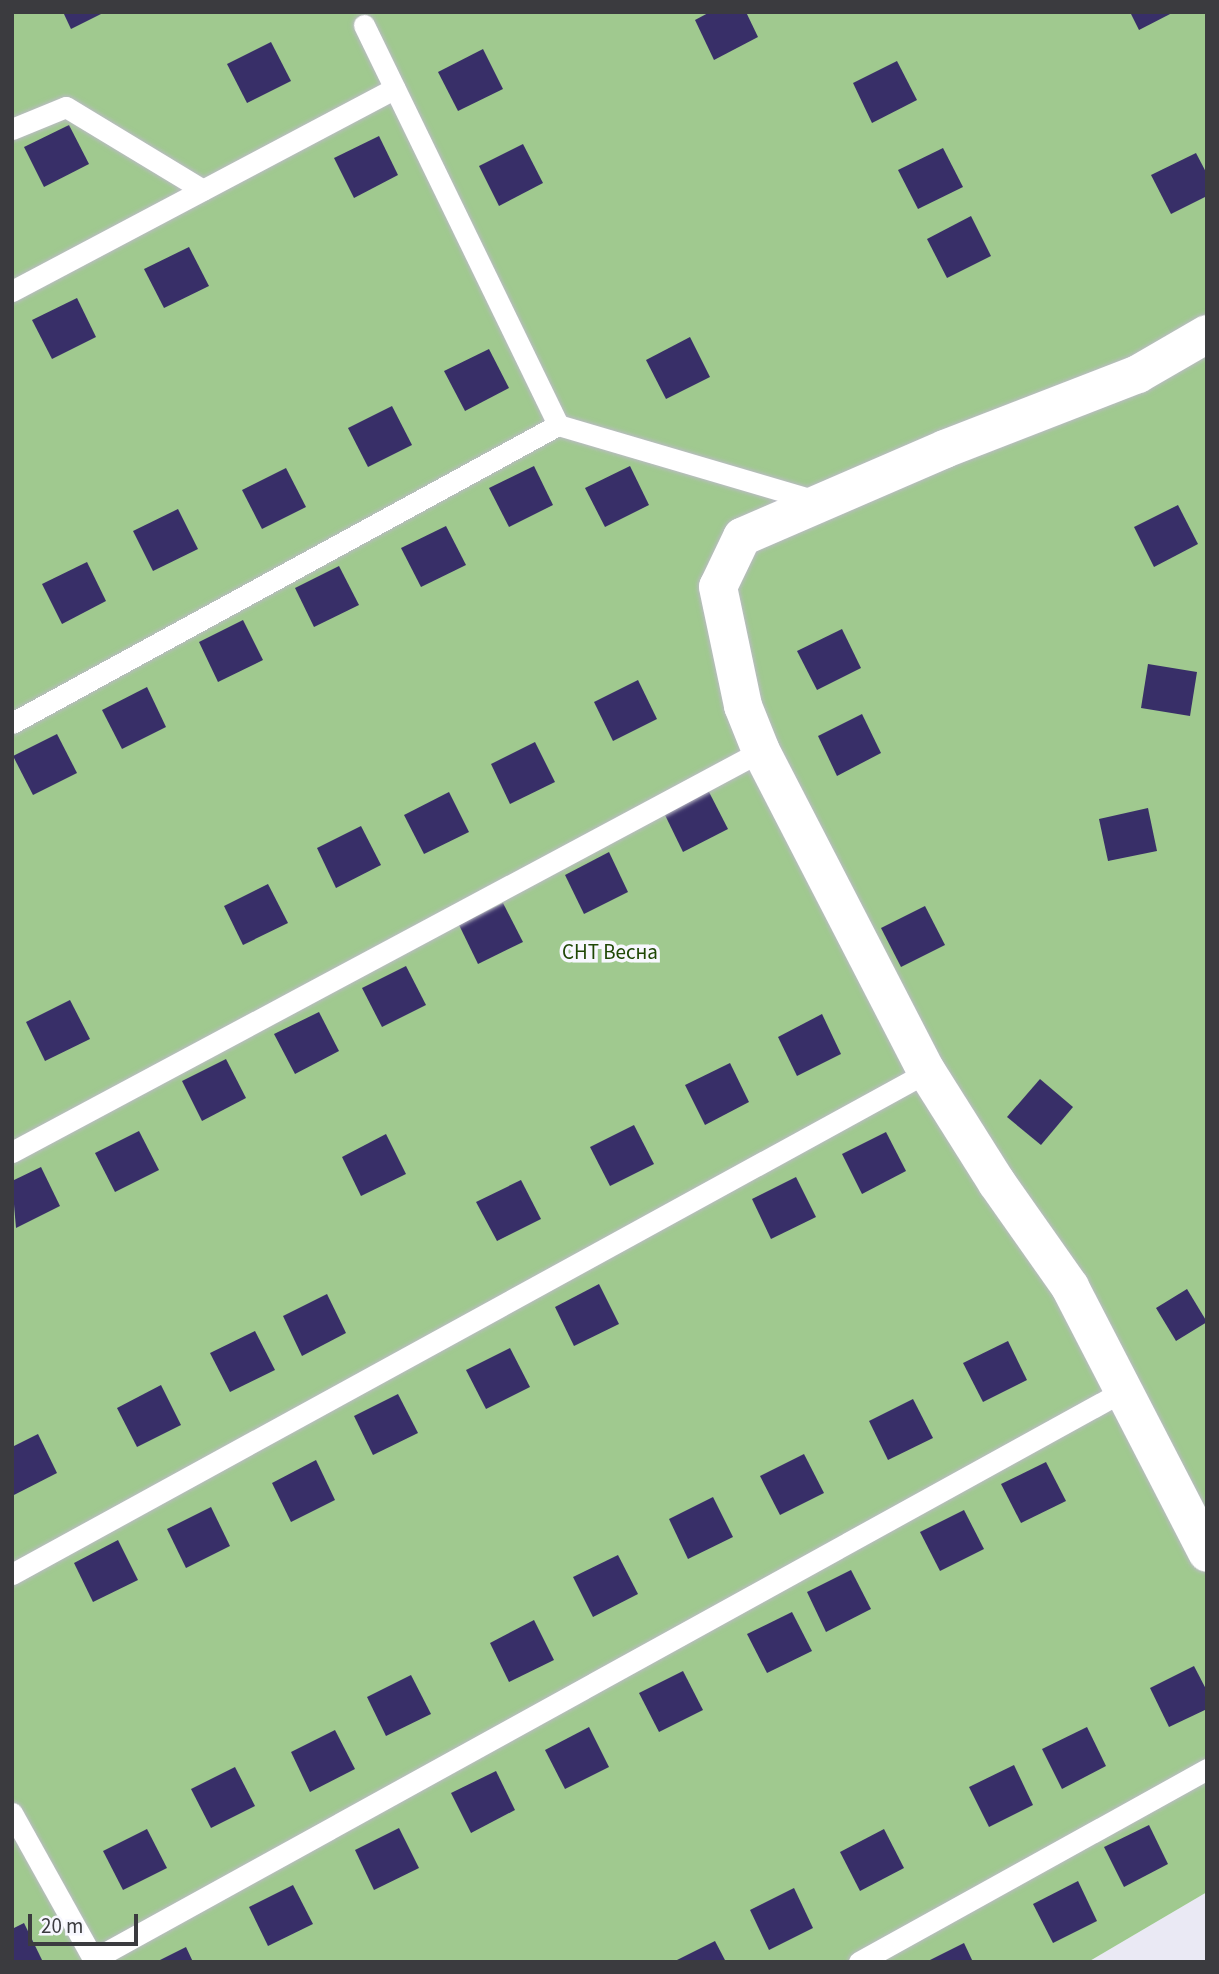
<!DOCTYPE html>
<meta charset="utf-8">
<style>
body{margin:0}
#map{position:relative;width:1219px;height:1974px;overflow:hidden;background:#eae9f4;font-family:"Source Sans 3",sans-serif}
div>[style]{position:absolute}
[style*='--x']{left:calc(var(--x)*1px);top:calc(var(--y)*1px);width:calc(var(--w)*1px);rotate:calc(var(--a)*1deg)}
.green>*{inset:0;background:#a0c98f}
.building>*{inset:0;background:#382f68}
.roads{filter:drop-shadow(0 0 2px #bbbbc5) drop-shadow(0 0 2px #bbbbc5)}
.lane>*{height:21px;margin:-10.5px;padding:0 10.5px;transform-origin:10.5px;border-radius:10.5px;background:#fff}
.street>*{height:38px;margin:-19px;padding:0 19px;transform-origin:19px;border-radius:19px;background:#fff}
span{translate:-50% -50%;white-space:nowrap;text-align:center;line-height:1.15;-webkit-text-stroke:7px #f7f7fe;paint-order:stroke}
.park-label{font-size:21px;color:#1f4705}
.frame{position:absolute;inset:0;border:14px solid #3b3b3f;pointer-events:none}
.scale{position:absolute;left:28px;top:1914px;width:110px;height:32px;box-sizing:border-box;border:4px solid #3b3b3f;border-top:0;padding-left:9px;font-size:21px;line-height:24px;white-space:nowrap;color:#3b3b3f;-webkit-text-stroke:5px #f7f7fe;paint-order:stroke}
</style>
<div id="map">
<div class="green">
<div style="clip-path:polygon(12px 12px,1207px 12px,1207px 1892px,1088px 1962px,12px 1962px)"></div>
</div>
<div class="building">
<div style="clip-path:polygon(63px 12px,105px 12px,71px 29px)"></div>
<div style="clip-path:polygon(710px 12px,746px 12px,758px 37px,714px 60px,695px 20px)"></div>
<div style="clip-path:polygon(1130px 12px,1174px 12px,1139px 30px)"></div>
<div style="clip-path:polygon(271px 42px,291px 81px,247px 103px,227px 64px)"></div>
<div style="clip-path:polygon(483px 49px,503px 89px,458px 111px,438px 72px)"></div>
<div style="clip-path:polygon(897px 61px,917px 100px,872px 123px,853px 83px)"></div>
<div style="clip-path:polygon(69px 125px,89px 164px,44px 187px,24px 147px)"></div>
<div style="clip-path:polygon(379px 136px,398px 175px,354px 198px,334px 158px)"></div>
<div style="clip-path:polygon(523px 144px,543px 183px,499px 206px,479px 166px)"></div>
<div style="clip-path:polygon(943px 148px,963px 187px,918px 209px,898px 170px)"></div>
<div style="clip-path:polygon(1196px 153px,1207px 174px,1207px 196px,1171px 214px,1151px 175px)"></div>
<div style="clip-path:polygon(971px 216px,991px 256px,947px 278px,927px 239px)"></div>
<div style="clip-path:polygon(189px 247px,209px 286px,164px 308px,144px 269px)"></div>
<div style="clip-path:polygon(77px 298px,96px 337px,52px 359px,32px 320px)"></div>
<div style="clip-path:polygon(690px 337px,710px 377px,666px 399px,646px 360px)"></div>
<div style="clip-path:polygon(489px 349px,509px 388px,465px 411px,444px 371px)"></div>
<div style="clip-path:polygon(392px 406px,412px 445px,368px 467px,348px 428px)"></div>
<div style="clip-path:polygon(534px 466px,553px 505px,509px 527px,489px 488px)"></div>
<div style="clip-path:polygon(630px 466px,649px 505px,605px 527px,585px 488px)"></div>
<div style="clip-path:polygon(286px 468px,306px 507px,262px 529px,242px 490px)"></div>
<div style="clip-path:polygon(1178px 505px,1198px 544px,1154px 567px,1134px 527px)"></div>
<div style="clip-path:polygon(178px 509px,198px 549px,153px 571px,133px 531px)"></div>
<div style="clip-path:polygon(446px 526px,466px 565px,421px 587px,401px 548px)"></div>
<div style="clip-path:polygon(87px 562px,106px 601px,62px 624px,42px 584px)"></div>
<div style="clip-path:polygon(339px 566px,359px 605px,314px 627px,295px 588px)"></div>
<div style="clip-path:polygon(243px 620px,263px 660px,218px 682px,199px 642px)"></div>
<div style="clip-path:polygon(842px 629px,861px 668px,817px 690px,797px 651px)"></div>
<div style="clip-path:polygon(1148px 664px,1197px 672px,1190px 716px,1141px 708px)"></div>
<div style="clip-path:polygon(638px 680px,657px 719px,613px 741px,594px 702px)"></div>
<div style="clip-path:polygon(147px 687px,166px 727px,122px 749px,102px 710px)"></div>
<div style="clip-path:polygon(862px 714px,881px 753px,837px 776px,818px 736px)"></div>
<div style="clip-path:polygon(57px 734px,77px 773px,33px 795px,13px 756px)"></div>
<div style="clip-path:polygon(535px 742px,555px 782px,510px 804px,491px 764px)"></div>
<div style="clip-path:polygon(708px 790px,728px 829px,683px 852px,664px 813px)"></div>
<div style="clip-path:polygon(449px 792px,469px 832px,424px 854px,404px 815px)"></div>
<div style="clip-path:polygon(1148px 808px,1157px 851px,1108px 861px,1099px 819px)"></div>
<div style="clip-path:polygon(361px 826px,381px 865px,336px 888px,317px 848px)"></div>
<div style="clip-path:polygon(609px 852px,628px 892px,584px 914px,565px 875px)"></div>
<div style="clip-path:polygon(268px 884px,288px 923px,243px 945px,224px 906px)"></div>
<div style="clip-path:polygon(503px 903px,523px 942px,478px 964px,459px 925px)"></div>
<div style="clip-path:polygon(925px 906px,945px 945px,901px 967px,881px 928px)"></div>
<div style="clip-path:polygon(406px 966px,426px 1005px,382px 1027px,362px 988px)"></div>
<div style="clip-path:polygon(70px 1000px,90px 1039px,45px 1061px,26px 1022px)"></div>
<div style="clip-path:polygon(319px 1012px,339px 1051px,295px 1074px,274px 1034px)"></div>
<div style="clip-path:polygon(822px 1014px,841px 1054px,797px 1076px,778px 1037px)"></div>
<div style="clip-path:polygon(226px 1059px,246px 1098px,202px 1121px,182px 1081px)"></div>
<div style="clip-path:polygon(730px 1063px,749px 1102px,705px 1125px,685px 1085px)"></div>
<div style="clip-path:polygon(1040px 1079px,1073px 1107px,1041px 1145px,1007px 1117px)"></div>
<div style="clip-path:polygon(634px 1125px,654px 1164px,610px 1186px,590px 1147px)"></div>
<div style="clip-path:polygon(139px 1131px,159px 1170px,115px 1192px,95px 1153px)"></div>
<div style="clip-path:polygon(886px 1132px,906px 1171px,862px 1194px,842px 1154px)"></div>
<div style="clip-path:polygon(386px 1134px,406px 1174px,361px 1196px,342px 1157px)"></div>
<div style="clip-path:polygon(41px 1167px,60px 1206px,16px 1228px,12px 1181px)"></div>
<div style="clip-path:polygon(796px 1177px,816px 1217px,771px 1239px,752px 1199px)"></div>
<div style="clip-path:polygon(521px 1180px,541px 1219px,497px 1241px,476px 1202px)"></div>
<div style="clip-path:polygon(599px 1284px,619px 1324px,574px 1346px,555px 1307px)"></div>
<div style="clip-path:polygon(1187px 1289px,1207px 1322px,1176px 1341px,1156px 1308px)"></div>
<div style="clip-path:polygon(327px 1294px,346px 1333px,302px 1356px,283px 1316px)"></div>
<div style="clip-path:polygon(255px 1331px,275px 1370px,230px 1392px,210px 1353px)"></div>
<div style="clip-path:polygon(1008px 1341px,1027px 1380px,983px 1402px,963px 1363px)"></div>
<div style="clip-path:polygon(510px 1348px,530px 1387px,486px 1409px,466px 1370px)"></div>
<div style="clip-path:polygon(161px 1385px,181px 1425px,137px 1447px,117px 1408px)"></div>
<div style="clip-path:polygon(398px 1394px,418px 1433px,373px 1455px,354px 1416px)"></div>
<div style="clip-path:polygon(913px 1399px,933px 1438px,888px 1460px,869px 1421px)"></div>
<div style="clip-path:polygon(38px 1434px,57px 1473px,12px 1496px,12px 1447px)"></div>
<div style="clip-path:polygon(804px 1454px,824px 1493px,780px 1515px,760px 1476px)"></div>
<div style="clip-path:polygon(316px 1460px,335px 1500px,291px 1522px,272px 1483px)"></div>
<div style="clip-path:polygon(1046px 1462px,1066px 1501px,1021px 1523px,1001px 1484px)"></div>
<div style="clip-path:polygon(713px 1497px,733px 1537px,688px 1559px,669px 1519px)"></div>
<div style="clip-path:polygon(211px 1507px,230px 1546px,186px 1568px,167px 1529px)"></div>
<div style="clip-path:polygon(964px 1510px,984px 1549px,940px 1571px,920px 1532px)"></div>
<div style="clip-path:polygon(118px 1540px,138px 1580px,93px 1602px,74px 1563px)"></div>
<div style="clip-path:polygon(618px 1555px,638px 1594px,593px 1617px,573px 1577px)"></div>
<div style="clip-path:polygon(851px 1570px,871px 1609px,826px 1632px,807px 1592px)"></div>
<div style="clip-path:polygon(792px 1612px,812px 1651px,767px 1673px,747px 1634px)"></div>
<div style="clip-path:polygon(534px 1620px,554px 1660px,509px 1682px,490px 1643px)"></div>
<div style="clip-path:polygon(1194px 1666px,1207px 1691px,1207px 1709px,1169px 1727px,1150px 1688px)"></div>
<div style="clip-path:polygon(683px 1671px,703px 1710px,659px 1732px,639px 1693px)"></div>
<div style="clip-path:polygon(411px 1675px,431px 1714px,386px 1736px,367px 1697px)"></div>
<div style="clip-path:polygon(589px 1727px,609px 1767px,565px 1789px,545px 1750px)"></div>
<div style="clip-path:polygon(1087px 1727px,1106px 1766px,1062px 1789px,1042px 1749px)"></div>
<div style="clip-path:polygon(335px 1730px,355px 1769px,310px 1792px,291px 1752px)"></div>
<div style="clip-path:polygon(1014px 1765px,1033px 1805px,989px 1827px,969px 1787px)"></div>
<div style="clip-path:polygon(235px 1767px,255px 1806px,211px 1828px,191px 1789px)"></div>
<div style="clip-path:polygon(496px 1771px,515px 1810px,471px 1833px,451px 1793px)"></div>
<div style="clip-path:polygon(1149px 1825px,1168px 1864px,1124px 1887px,1104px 1847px)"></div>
<div style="clip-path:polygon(399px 1828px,419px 1868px,374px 1890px,355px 1850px)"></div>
<div style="clip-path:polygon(147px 1829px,167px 1868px,123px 1890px,103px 1851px)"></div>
<div style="clip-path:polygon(884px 1829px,904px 1868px,860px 1891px,840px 1852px)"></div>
<div style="clip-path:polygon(1078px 1881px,1097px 1921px,1053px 1943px,1033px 1904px)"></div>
<div style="clip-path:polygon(293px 1885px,313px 1924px,268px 1946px,249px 1907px)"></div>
<div style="clip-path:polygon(794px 1888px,813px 1928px,769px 1950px,750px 1910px)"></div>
<div style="clip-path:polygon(24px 1923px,43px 1962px,12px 1962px,12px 1929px)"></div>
<div style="clip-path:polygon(715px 1941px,726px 1962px,673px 1962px)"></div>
<div style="clip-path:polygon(964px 1943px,973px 1962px,926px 1962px)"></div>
<div style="clip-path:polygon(186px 1947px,193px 1962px,156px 1962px)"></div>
</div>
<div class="roads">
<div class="lane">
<div style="--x:364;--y:25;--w:445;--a:64.1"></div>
<div style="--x:12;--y:129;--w:58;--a:-22.2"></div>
<div style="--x:66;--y:107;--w:160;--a:31.2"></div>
<div style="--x:12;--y:291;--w:433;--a:-27.9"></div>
<div style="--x:12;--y:723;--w:622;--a:-28.63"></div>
<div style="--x:558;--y:425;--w:273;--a:16.4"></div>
<div style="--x:12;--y:1152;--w:850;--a:-28.16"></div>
<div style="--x:12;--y:1574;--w:1044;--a:-28.75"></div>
<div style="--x:12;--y:1813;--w:171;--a:60.9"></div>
<div style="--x:94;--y:1959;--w:1175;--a:-28.9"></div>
<div style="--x:859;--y:1962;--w:398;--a:-29"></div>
</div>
<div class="street">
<div style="--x:1207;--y:334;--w:80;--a:149.9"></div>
<div style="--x:1138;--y:374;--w:207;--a:158.8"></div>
<div style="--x:945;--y:449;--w:221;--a:156.6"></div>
<div style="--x:742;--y:537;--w:55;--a:115.6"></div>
<div style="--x:718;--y:587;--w:122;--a:78.1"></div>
<div style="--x:743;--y:706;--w:48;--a:68.2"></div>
<div style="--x:761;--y:751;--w:361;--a:62.7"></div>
<div style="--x:927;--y:1072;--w:131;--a:57.8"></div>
<div style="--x:997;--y:1183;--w:127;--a:54.9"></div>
<div style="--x:1070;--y:1287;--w:299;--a:62.7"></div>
</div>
</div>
<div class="park-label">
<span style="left:610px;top:952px">СНТ Весна</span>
</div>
<div class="frame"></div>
<div class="scale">20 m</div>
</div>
